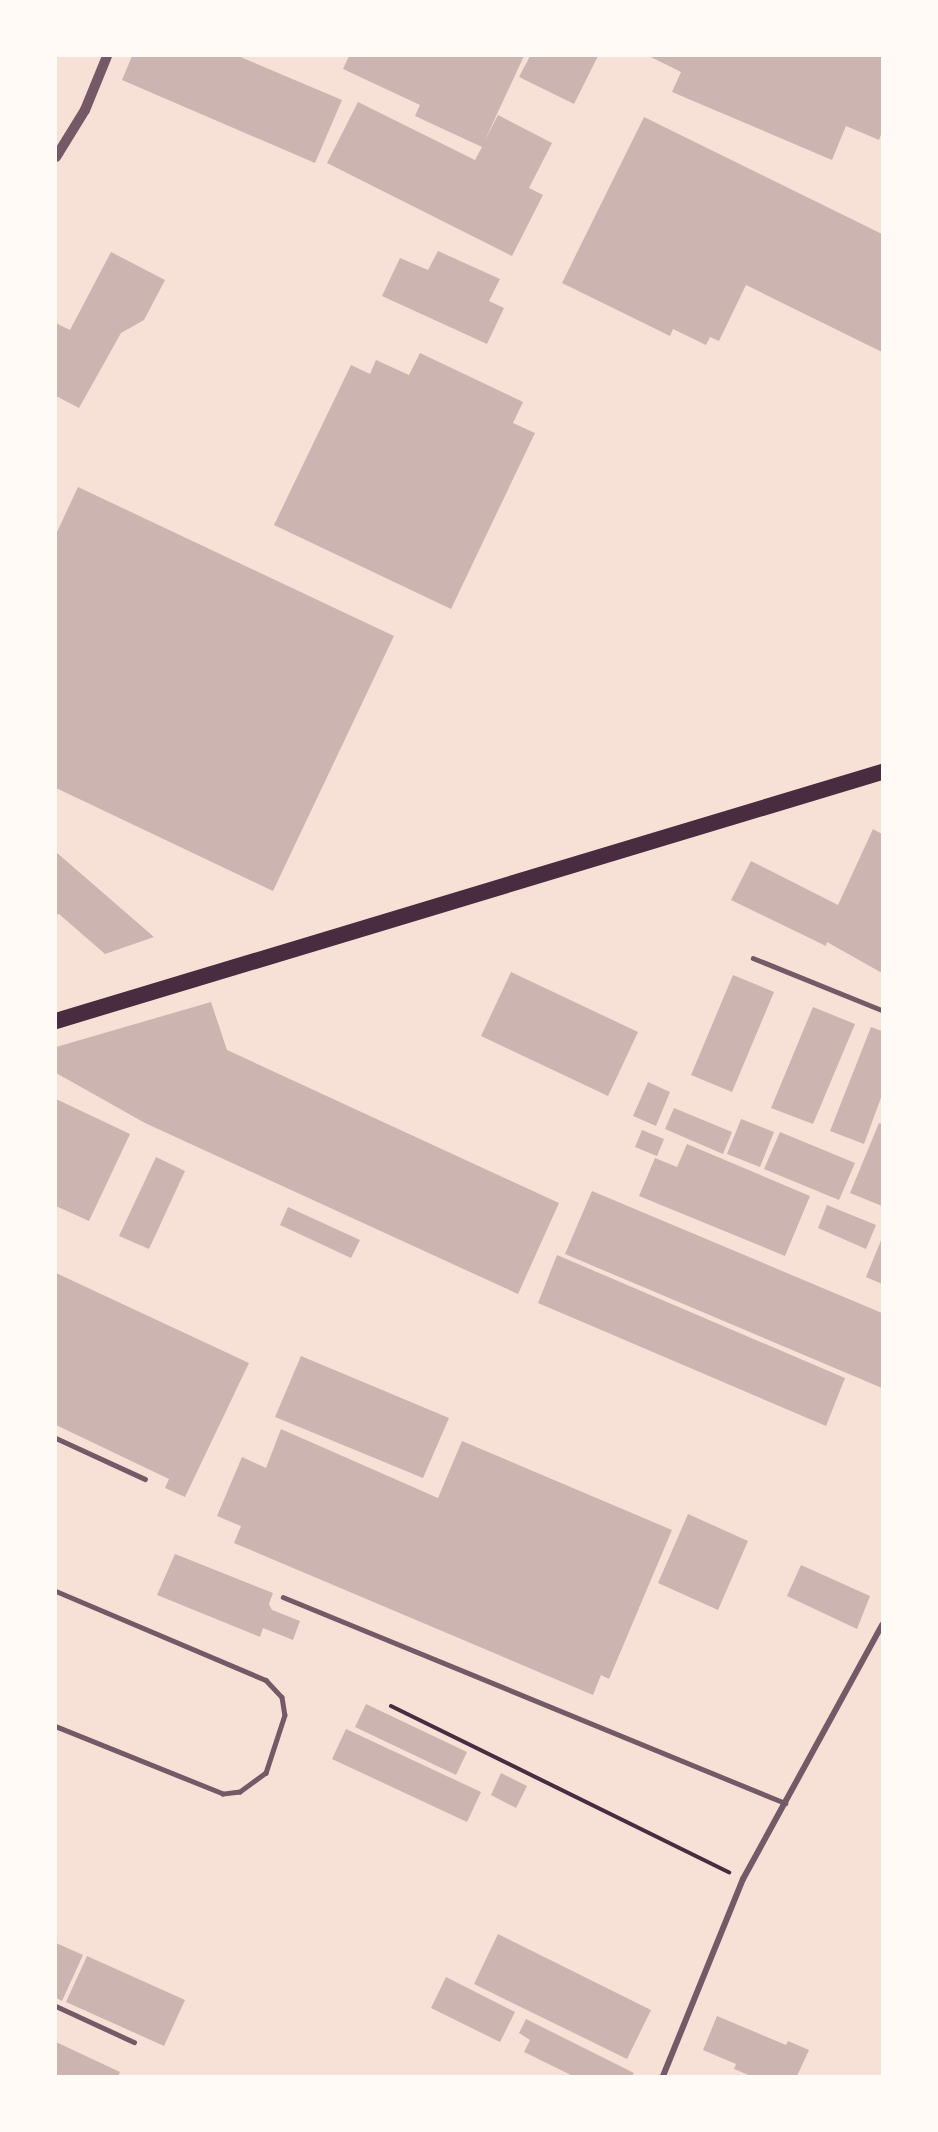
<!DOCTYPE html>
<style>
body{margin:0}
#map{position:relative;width:938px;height:2132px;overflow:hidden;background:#f7e1d7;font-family:"Alegreya Sans",sans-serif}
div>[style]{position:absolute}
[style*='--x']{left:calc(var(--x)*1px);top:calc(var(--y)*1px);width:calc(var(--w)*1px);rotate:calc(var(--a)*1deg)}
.building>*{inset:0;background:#ccb4b1}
.path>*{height:4px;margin:-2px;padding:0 2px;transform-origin:2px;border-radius:2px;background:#4a2c40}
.service>*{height:4.5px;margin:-2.25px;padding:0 2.25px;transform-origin:2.25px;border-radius:2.25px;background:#755966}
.minor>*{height:6px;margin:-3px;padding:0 3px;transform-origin:3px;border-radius:3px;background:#755966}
.tertiary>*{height:10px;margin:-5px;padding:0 5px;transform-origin:5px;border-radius:5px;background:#755966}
.trunk>*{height:16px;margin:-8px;padding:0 8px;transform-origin:8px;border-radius:8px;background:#4a2c40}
span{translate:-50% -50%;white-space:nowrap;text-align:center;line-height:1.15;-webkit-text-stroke:6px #fffaf5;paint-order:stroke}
.frame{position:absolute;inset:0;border:57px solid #fffaf5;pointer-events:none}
</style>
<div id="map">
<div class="building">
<div style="clip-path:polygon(132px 56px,238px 56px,342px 100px,315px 163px,122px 80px)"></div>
<div style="clip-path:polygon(349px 56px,524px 56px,484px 142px,498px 115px,552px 143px,529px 188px,543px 195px,512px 256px,327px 163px,358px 102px,475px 160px,482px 147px,415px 116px,420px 105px,343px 69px)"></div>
<div style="clip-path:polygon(530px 56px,598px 56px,574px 104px,519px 77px)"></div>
<div style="clip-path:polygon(649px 56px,882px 56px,882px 132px,879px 140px,846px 126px,832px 160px,672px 92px,681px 72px)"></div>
<div style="clip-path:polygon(644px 117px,882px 234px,882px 352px,746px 285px,719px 341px,710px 337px,706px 345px,673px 329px,670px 336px,562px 283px)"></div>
<div style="clip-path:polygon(438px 251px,500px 279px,489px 301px,504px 308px,487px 344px,382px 296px,400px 258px,428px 270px)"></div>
<div style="clip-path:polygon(111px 252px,165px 280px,144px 320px,121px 333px,79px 408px,56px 396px,56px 323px,70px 330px)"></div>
<div style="clip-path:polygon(420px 353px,523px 402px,513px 423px,535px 433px,451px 609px,274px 525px,351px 365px,370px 374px,376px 360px,409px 375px)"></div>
<div style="clip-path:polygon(78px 487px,394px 636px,273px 891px,56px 788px,56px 534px)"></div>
<div style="clip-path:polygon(873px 829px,882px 834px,882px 973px,827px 942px,826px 946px,731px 900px,751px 861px,838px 905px)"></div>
<div style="clip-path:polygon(56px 852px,154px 937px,105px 954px,59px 914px,56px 915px)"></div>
<div style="clip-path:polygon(511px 972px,638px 1032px,608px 1096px,481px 1036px)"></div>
<div style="clip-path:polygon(733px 975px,774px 992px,732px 1092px,691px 1075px)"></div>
<div style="clip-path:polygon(211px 1002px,227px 1050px,559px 1203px,518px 1294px,145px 1123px,56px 1073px,56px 1047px)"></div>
<div style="clip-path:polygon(813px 1007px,855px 1024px,813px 1124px,771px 1108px)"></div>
<div style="clip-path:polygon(871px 1027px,882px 1031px,882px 1095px,864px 1144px,830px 1131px)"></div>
<div style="clip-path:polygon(648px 1082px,670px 1092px,656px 1126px,633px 1116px)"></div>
<div style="clip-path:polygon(56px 1099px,130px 1134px,89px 1221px,56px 1206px)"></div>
<div style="clip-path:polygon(674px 1108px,732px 1132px,723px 1154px,665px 1129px)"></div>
<div style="clip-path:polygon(741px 1119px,774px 1132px,760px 1167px,727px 1154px)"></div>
<div style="clip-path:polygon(879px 1123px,882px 1124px,882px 1206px,850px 1193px)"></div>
<div style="clip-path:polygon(642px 1130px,664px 1139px,657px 1156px,635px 1147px)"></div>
<div style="clip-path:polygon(780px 1132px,855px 1163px,839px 1200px,764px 1169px)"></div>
<div style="clip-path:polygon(687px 1144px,810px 1196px,785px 1256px,639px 1196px,655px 1158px,677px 1167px)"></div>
<div style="clip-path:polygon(156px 1157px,185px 1171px,149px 1249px,119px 1236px)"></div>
<div style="clip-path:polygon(592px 1191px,882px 1313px,882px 1388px,565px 1254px)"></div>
<div style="clip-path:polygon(827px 1205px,876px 1225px,866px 1249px,818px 1228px)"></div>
<div style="clip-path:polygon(288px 1207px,360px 1240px,351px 1258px,280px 1225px)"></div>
<div style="clip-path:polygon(882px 1238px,882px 1284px,866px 1277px)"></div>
<div style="clip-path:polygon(557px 1255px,845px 1378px,826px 1426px,538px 1303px)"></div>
<div style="clip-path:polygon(56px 1273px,249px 1363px,185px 1497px,165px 1488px,169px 1479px,56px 1425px)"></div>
<div style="clip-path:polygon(301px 1356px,449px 1418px,423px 1478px,275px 1417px)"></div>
<div style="clip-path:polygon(281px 1429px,438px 1498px,462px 1441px,672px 1530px,609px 1679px,601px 1675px,593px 1695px,234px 1543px,241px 1526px,217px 1516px,242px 1457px,266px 1468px)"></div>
<div style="clip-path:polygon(688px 1514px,748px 1541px,718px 1610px,658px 1583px)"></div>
<div style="clip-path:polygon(175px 1554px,273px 1593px,269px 1604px,272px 1610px,300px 1621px,293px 1640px,263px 1628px,260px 1637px,157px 1595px)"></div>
<div style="clip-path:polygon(801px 1565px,870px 1596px,857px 1629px,787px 1596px)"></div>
<div style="clip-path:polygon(366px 1704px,467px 1752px,456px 1775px,355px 1727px)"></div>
<div style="clip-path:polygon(346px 1729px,481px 1792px,467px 1822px,332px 1759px)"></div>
<div style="clip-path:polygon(501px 1773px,527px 1786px,516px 1808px,491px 1795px)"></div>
<div style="clip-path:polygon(498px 1934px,651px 2010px,627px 2059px,474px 1984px)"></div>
<div style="clip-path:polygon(56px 1943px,83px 1955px,62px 2001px,56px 1998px)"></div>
<div style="clip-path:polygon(87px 1956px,185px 2000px,164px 2046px,66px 2002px)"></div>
<div style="clip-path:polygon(446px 1977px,515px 2012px,500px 2042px,431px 2008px)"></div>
<div style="clip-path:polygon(717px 2016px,786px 2045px,788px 2041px,809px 2050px,797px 2076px,751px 2076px,734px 2069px,736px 2064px,703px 2050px)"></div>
<div style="clip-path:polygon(526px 2019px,634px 2073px,632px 2076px,573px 2076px,524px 2052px,530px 2040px,519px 2033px)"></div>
<div style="clip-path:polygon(56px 2042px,120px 2072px,118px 2076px,56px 2076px)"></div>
</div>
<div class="path">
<div style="--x:391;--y:1706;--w:377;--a:26.2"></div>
</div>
<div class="service">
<div style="--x:753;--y:958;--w:139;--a:22"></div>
<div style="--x:56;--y:1438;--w:98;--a:24.7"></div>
<div style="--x:56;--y:1591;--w:228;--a:23"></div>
<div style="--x:266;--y:1680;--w:23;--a:47"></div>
<div style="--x:282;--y:1697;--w:18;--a:81"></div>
<div style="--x:285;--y:1715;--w:61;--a:108.1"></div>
<div style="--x:266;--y:1773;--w:32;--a:144"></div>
<div style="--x:240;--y:1792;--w:17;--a:173"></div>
<div style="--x:223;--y:1794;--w:180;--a:-158.1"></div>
<div style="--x:283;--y:1597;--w:543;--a:22.31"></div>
<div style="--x:56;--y:2006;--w:86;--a:24.8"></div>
</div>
<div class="minor">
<div style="--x:663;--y:2076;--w:213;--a:-67.9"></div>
<div style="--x:743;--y:1879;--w:290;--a:-61.3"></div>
</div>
<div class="tertiary">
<div style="--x:56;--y:157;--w:55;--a:-58.3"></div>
<div style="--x:85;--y:110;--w:58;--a:-67.8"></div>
</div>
<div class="trunk">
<div style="--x:56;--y:1021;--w:863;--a:-16.78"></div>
</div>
<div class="frame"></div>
</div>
